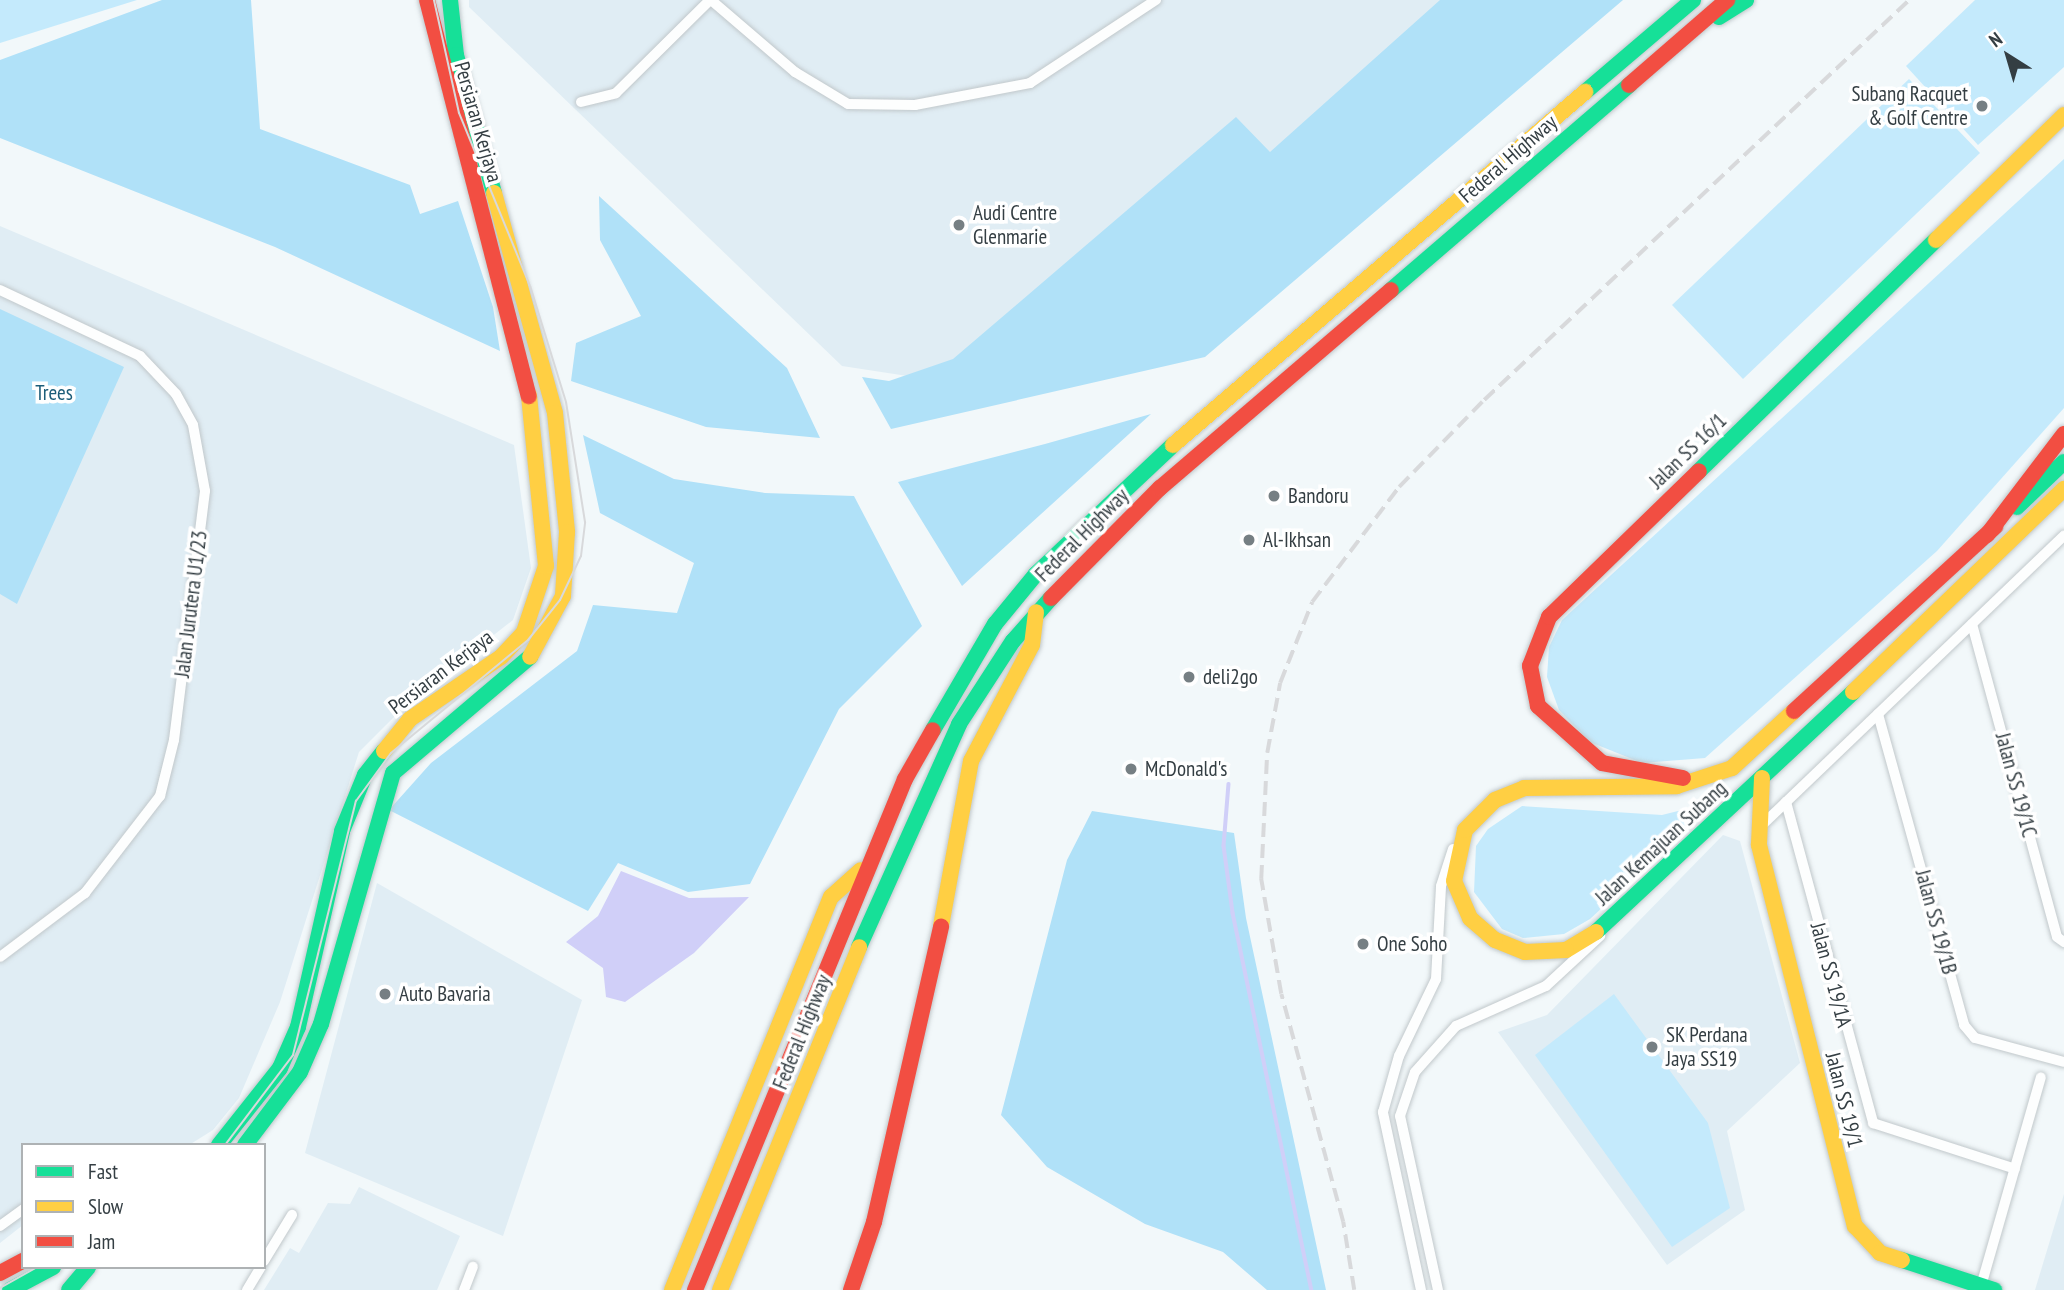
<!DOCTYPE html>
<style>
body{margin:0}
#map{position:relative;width:2064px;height:1290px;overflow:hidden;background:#f2f8fa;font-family:"PT Sans Narrow",sans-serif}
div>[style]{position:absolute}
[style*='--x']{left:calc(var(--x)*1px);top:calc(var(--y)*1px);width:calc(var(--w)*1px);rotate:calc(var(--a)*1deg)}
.built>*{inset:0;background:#e0edf4}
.green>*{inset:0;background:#c4eafc}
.forest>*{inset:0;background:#b0e1f8}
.water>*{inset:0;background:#d0cff8}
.stream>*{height:3.5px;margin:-1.75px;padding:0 1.75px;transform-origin:1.75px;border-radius:1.75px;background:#d0cff8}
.roads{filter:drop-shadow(0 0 2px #c1c8cb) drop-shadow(0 0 2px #c1c8cb)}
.street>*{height:10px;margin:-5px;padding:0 5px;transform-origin:5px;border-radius:5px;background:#fdfefe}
.fast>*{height:16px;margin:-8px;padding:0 8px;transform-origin:8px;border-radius:8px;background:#16e098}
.slow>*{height:16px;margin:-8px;padding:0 8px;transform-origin:8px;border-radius:8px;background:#ffcf43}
.jam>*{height:16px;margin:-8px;padding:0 8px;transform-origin:8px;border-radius:8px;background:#f24e42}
.tram>*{height:2px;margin:-1px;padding:0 1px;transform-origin:1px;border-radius:1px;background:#d8d9db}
.rail>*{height:3.5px;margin-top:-1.75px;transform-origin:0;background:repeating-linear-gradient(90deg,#d8d9db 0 14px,transparent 0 21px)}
.dots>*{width:19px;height:19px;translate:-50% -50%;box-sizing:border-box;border:4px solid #fff;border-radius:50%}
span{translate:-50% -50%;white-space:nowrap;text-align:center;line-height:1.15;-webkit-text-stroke:7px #fff;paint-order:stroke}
.poi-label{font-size:21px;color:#343e43}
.right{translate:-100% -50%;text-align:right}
.left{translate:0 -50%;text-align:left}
.street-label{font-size:21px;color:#343e43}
.park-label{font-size:21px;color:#1c5d79}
.legend{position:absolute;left:21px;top:1143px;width:245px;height:126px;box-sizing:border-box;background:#fff;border:2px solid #aeb2b4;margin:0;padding:9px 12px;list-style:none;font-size:21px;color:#343e43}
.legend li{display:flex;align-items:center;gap:14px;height:35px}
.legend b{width:35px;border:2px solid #aeb2b4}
.north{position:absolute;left:1973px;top:21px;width:70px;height:70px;-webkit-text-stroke:5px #fff;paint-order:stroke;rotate:323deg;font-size:19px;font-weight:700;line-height:28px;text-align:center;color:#343e43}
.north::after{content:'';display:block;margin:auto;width:24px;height:32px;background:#343e43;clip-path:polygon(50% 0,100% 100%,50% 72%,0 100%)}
</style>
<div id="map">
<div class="built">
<div style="clip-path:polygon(469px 0,1568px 0,927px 379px,842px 366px,469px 7px)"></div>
<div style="clip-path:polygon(0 226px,514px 445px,531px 568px,513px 620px,412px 699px,359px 752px,280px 1002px,239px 1098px,213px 1130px,189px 1145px,23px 1145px,23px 1225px,0 1243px)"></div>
<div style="clip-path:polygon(1723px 835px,1740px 841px,1800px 1063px,1727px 1131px,1745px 1210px,1667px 1265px,1498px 1032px,1547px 1015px)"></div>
<div style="clip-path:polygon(377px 883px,582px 1000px,503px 1236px,305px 1153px)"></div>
<div style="clip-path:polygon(359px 1187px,460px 1236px,437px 1290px,264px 1290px,290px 1248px,299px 1253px,328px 1203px,350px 1204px)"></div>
<div style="clip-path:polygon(2064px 1194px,2064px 1290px,2035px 1290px)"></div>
</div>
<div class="green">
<div style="clip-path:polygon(0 0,137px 0,0 43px)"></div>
<div style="clip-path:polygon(1975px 0,2064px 0,2064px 67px,1978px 145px,1906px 66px)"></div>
<div style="clip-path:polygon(1909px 79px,1980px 153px,1743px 379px,1672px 305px)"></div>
<div style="clip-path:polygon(2064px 159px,2064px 408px,1937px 551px,1705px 758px,1642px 763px,1590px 742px,1559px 710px,1547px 677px,1549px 647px,1562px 620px)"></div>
<div style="clip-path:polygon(1718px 801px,1590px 919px,1564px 934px,1523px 938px,1502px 929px,1474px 892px,1476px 846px,1488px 829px,1522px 806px,1662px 815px)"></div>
<div style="clip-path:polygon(1614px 994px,1708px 1123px,1730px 1208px,1672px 1247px,1535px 1055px)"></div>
</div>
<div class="forest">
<div style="clip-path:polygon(162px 0,251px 0,260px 129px,410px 185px,420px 214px,458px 201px,493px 307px,500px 351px,275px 247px,0 138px,0 60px)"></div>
<div style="clip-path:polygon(1440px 0,1623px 0,1205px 357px,891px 429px,862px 377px,889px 381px,953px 359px,1236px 117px,1270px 152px)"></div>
<div style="clip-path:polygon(599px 196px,787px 368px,820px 438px,706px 427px,571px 381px,576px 343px,641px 316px,600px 240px)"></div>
<div style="clip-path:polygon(0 309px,124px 367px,17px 604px,0 594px)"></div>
<div style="clip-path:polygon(1151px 414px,962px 586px,898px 482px,1045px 444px)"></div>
<div style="clip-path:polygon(583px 435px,674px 479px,765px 493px,854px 496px,922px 626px,839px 709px,750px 884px,688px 892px,618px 863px,588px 911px,389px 810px,431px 763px,577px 651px,593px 605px,677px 613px,694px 563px,600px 513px)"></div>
<div style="clip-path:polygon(1092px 811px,1234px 833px,1246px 918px,1326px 1290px,1267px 1290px,1223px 1252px,1145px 1224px,1047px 1167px,1001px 1115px,1067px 860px)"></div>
</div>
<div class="water">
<div style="clip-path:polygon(621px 871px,689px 898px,749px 897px,694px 953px,625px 1002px,606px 997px,603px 968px,566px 942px,598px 916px)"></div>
</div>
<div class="stream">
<div style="--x:1229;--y:784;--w:62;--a:94.6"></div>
<div style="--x:1224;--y:846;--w:68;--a:82.3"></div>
<div style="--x:1233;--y:913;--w:385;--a:78.2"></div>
</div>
<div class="roads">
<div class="street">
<div style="--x:711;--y:0;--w:111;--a:40.6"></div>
<div style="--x:795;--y:72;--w:62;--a:31.1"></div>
<div style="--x:848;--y:104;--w:67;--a:0.9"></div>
<div style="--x:915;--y:105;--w:117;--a:-10.8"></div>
<div style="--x:1030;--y:83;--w:151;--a:-33.4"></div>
<div style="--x:581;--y:102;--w:36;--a:-14"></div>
<div style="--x:616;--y:93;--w:132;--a:-44.7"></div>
<div style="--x:0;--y:290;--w:155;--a:25.2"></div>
<div style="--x:140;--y:356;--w:52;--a:46.5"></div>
<div style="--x:176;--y:394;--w:35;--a:61"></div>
<div style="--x:193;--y:425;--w:67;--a:79.7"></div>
<div style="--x:205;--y:491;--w:251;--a:97.1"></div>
<div style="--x:174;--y:740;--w:58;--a:104"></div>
<div style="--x:160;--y:796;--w:123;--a:127.7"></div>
<div style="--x:85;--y:893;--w:106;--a:143"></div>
<div style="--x:1972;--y:624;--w:324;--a:74.8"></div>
<div style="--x:2057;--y:937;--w:9;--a:36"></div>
<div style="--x:1878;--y:714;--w:323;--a:74.5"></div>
<div style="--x:1964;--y:1025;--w:17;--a:50"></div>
<div style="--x:1975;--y:1038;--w:92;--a:15.1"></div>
<div style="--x:1786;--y:802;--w:333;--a:74.8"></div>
<div style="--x:1873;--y:1123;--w:149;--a:17.9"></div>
<div style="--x:1758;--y:829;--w:424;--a:-43.8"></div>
<div style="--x:0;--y:1226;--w:29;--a:-36"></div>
<div style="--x:264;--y:1261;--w:54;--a:-58.7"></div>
<div style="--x:1981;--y:1286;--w:217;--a:-74"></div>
<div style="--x:247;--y:1290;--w:27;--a:-59"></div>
<div style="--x:464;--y:1290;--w:25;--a:-69"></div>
<div style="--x:1421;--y:1290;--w:182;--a:-102.1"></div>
<div style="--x:1383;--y:1112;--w:58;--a:-74.1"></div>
<div style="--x:1399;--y:1056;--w:85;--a:-64.3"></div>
<div style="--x:1436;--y:979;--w:93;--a:-86.9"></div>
<div style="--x:1441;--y:886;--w:39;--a:-72"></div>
<div style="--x:1438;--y:1290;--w:178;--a:-102.3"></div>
<div style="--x:1400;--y:1116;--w:46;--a:-71.2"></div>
<div style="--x:1415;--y:1072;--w:62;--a:-48.3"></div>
<div style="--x:1456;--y:1026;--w:98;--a:-24"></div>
<div style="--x:1546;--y:986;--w:74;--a:-42.8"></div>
</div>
<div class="fast">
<div style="--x:450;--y:0;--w:55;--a:83.8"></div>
<div style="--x:456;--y:55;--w:143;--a:74.6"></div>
<div style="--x:1719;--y:17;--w:32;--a:-32"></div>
<div style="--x:1585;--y:92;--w:142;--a:-40.4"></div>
<div style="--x:1391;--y:290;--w:314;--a:-40.7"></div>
<div style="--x:1699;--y:471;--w:331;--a:-44.3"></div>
<div style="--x:2017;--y:507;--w:65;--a:-43.8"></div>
<div style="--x:933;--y:730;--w:123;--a:-59.7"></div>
<div style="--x:995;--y:624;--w:65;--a:-50.6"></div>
<div style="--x:1036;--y:574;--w:188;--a:-43.3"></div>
<div style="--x:1596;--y:932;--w:352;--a:-43"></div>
<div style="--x:859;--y:947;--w:244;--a:-65.8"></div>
<div style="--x:959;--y:724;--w:99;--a:-57"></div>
<div style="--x:1013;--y:641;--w:57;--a:-48.5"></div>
<div style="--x:219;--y:1145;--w:98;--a:-51.6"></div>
<div style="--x:280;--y:1068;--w:45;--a:-66.3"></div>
<div style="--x:298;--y:1027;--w:201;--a:-77.3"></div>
<div style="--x:342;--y:831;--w:61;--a:-67.7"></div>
<div style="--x:365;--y:775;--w:31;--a:-52"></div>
<div style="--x:245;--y:1145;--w:91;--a:-53"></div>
<div style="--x:300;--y:1072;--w:52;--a:-66.4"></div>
<div style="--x:321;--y:1024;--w:261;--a:-74"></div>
<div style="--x:393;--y:773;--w:180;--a:-40.3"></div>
<div style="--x:1902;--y:1260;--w:97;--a:18.1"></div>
<div style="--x:10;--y:1290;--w:49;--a:-28.1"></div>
<div style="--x:69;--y:1290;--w:30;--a:-50"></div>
</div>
<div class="slow">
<div style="--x:494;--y:193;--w:228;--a:74.5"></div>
<div style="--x:555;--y:413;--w:120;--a:84.2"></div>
<div style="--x:567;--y:532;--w:64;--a:93.6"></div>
<div style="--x:563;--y:596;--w:69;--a:118.4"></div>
<div style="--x:1936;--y:240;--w:179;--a:-44.3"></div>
<div style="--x:1173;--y:445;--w:543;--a:-40.59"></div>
<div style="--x:1853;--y:692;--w:293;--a:-43.9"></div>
<div style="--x:384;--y:751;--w:41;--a:-50.9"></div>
<div style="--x:410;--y:719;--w:110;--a:-34.3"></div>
<div style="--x:501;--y:657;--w:34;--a:-47"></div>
<div style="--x:524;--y:632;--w:70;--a:-71.6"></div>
<div style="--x:546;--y:566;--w:171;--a:-95.7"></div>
<div style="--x:1762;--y:778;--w:67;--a:92.6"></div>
<div style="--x:1759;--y:845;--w:393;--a:75.9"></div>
<div style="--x:1855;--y:1226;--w:37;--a:47"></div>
<div style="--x:1880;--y:1253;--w:23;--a:18"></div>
<div style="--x:941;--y:926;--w:168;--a:-79.7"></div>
<div style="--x:971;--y:761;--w:131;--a:-62.3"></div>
<div style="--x:1032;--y:645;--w:33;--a:-83"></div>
<div style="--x:1596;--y:932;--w:35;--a:149"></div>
<div style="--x:1566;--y:950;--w:41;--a:177.2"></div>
<div style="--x:1525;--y:952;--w:32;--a:-158"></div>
<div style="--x:1495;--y:940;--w:33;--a:-139"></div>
<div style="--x:1470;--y:918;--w:40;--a:-113.4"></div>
<div style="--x:1454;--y:881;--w:52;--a:-77.8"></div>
<div style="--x:1465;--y:830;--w:42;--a:-45"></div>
<div style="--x:1495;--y:800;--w:31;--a:-22"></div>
<div style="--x:1524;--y:788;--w:153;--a:-0.7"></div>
<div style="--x:1677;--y:786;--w:58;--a:-18.1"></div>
<div style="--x:1732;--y:768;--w:84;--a:-42.6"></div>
<div style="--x:672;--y:1290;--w:424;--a:-68"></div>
<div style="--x:831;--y:897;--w:40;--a:-42"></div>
<div style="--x:720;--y:1290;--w:370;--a:-67.9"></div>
</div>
<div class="jam">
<div style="--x:427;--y:0;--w:409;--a:75.6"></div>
<div style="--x:1629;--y:85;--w:130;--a:-40.9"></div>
<div style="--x:1987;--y:535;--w:127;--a:-52.7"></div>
<div style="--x:1051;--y:598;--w:155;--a:-45.3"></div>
<div style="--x:1160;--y:488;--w:304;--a:-40.6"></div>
<div style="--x:1794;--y:711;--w:273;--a:-42.5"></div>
<div style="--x:1683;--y:778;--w:82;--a:-169.5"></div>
<div style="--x:1602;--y:763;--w:86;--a:-138.3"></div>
<div style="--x:1538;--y:706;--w:41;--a:-101.3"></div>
<div style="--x:1530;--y:666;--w:53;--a:-68.8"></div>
<div style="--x:1549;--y:617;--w:209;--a:-44.2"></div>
<div style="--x:0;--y:1273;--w:26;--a:-28"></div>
<div style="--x:695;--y:1290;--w:552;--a:-67.66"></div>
<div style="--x:905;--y:779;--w:56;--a:-60.3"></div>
<div style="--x:851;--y:1290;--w:72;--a:-71.3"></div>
<div style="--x:874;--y:1222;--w:303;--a:-77.2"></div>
</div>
</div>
<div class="tram">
<div style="--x:225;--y:1145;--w:113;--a:-52.9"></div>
<div style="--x:293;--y:1055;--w:262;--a:-76.1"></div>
<div style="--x:356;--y:801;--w:59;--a:-53.9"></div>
<div style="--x:391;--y:753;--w:178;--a:-39.5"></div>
<div style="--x:528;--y:640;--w:51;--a:-51.3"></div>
<div style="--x:560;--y:600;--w:49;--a:-64.5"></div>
<div style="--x:581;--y:556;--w:34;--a:-83"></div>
<div style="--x:585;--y:522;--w:121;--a:-99"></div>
<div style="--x:566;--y:402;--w:121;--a:-107.2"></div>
<div style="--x:530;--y:286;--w:187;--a:-112.3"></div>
<div style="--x:459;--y:113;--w:116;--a:-102.5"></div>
<div style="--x:0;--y:1288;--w:43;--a:-29.6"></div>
</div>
<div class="rail">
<div style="--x:1354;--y:1290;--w:69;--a:-99.2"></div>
<div style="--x:1343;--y:1222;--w:236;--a:-105.2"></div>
<div style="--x:1281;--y:994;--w:117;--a:-99.9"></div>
<div style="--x:1261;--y:879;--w:126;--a:-87.3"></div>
<div style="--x:1267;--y:753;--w:71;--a:-79.5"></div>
<div style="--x:1280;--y:683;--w:87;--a:-68.4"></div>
<div style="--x:1312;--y:602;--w:144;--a:-52.9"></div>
<div style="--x:1399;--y:487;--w:122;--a:-45.7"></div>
<div style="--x:1484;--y:400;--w:584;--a:-43.26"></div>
</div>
<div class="dots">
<div style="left:1982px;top:106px;background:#767f83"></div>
<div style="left:959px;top:225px;background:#767f83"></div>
<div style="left:1274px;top:496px;background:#767f83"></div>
<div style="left:1249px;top:540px;background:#767f83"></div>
<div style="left:1189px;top:677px;background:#767f83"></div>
<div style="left:1131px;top:769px;background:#767f83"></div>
<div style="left:1363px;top:944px;background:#767f83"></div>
<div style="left:385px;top:994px;background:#767f83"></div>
<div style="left:1652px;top:1047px;background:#767f83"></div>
</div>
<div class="poi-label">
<span class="right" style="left:1968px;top:106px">Subang Racquet<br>&amp; Golf Centre</span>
<span class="left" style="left:973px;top:225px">Audi Centre<br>Glenmarie</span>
<span class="left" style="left:1288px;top:496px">Bandoru</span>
<span class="left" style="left:1263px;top:540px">Al-Ikhsan</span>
<span class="left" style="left:1203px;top:677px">deli2go</span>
<span class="left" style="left:1145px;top:769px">McDonald's</span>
<span class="left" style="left:1377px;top:944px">One Soho</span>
<span class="left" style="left:399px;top:994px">Auto Bavaria</span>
<span class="left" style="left:1666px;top:1047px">SK Perdana<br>Jaya SS19</span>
</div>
<div class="street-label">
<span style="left:478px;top:122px;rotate:74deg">Persiaran Kerjaya</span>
<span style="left:1508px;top:159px;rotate:-41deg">Federal Highway</span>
<span style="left:1688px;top:451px;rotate:-44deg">Jalan SS 16/1</span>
<span style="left:1082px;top:535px;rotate:-45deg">Federal Highway</span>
<span style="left:191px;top:604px;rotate:-83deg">Jalan Jurutera U1/23</span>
<span style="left:441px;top:672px;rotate:-37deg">Persiaran Kerjaya</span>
<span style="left:2016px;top:785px;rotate:75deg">Jalan SS 19/1C</span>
<span style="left:1661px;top:843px;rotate:-43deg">Jalan Kemajuan Subang</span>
<span style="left:1936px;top:922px;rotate:75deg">Jalan SS 19/1B</span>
<span style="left:1831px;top:975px;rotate:75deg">Jalan SS 19/1A</span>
<span style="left:802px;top:1032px;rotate:-68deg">Federal Highway</span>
<span style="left:1844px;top:1100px;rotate:76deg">Jalan SS 19/1</span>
</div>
<div class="park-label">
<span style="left:54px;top:393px">Trees</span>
</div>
<ul class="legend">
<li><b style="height:9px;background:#16e098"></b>Fast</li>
<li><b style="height:9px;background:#ffcf43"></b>Slow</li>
<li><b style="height:9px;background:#f24e42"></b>Jam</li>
</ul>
<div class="north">N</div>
</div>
